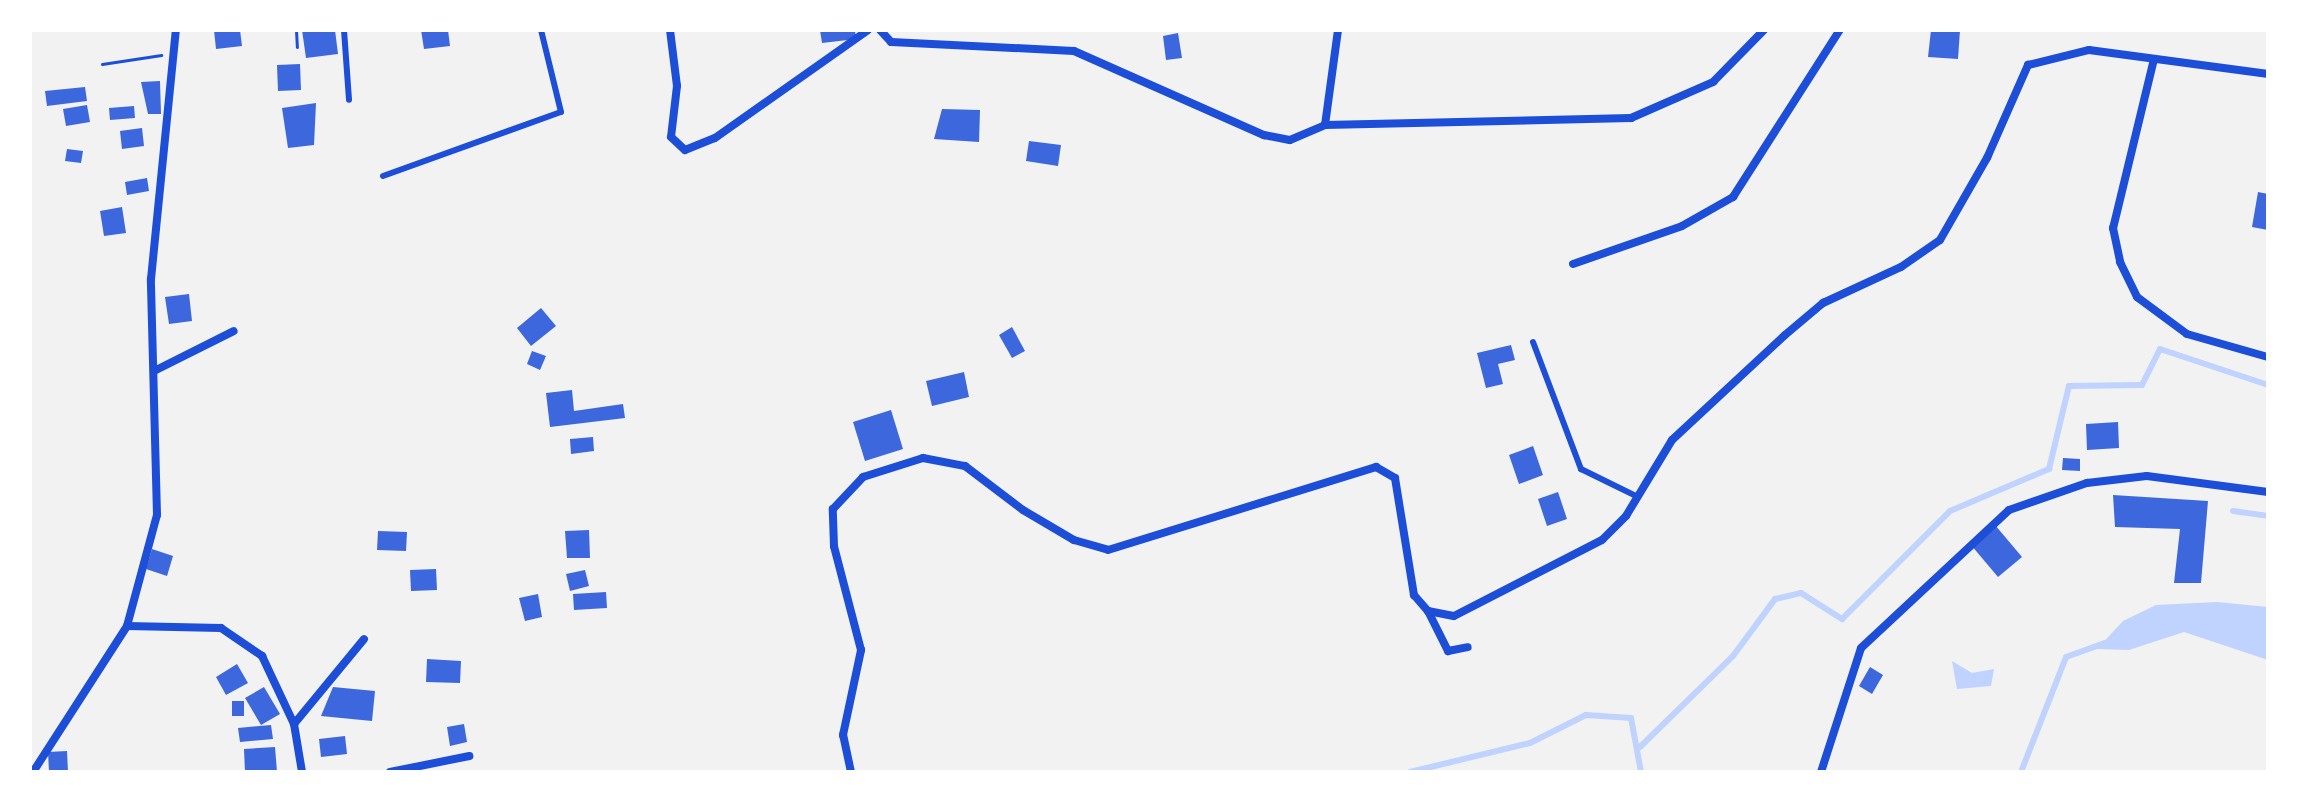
<!DOCTYPE html>
<style>
body{margin:0}
#map{position:relative;width:2298px;height:802px;overflow:hidden;background:#f2f2f2;font-family:"Nunito Sans",sans-serif}
div>[style]{position:absolute}
[style*='--x']{left:calc(var(--x)*1px);top:calc(var(--y)*1px);width:calc(var(--w)*1px);rotate:calc(var(--a)*1deg)}
.water>*{inset:0;background:#bfd3fe}
.stream>*{height:6px;margin:-3px;padding:0 3px;transform-origin:3px;border-radius:3px;background:#bfd3fe}
.building>*{inset:0;background:#3d67dc}
.path>*{height:3px;margin:-1.5px;padding:0 1.5px;transform-origin:1.5px;border-radius:1.5px;background:#1d4ed8}
.service>*{height:6px;margin:-3px;padding:0 3px;transform-origin:3px;border-radius:3px;background:#1d4ed8}
.minor>*{height:8px;margin:-4px;padding:0 4px;transform-origin:4px;border-radius:4px;background:#1d4ed8}
span{translate:-50% -50%;white-space:nowrap;text-align:center;line-height:1.15;-webkit-text-stroke:6px #fff;paint-order:stroke}
.frame{position:absolute;inset:0;border:32px solid #fff;pointer-events:none}
</style>
<div id="map">
<div class="water">
<div style="clip-path:polygon(2217px 602px,2268px 607px,2268px 660px,2184px 632px,2129px 650px,2097px 649px,2123px 621px,2156px 605px)"></div>
<div style="clip-path:polygon(1952px 661px,1972px 673px,1994px 669px,1991px 686px,1957px 689px)"></div>
</div>
<div class="stream">
<div style="--x:2233;--y:511;--w:35;--a:8"></div>
<div style="--x:1640;--y:747;--w:130;--a:-44.4"></div>
<div style="--x:1733;--y:656;--w:71;--a:-53.6"></div>
<div style="--x:1775;--y:599;--w:27;--a:-13"></div>
<div style="--x:1801;--y:593;--w:49;--a:32.4"></div>
<div style="--x:1842;--y:619;--w:153;--a:-45"></div>
<div style="--x:1950;--y:511;--w:108;--a:-23"></div>
<div style="--x:2049;--y:469;--w:85;--a:-76.5"></div>
<div style="--x:2069;--y:386;--w:73;--a:-0.8"></div>
<div style="--x:2142;--y:385;--w:40;--a:-63.4"></div>
<div style="--x:2160;--y:349;--w:114;--a:18.4"></div>
<div style="--x:1410;--y:772;--w:123;--a:-13.6"></div>
<div style="--x:1530;--y:743;--w:63;--a:-26.6"></div>
<div style="--x:1586;--y:715;--w:45;--a:3.8"></div>
<div style="--x:1631;--y:718;--w:55;--a:79.5"></div>
<div style="--x:2021;--y:772;--w:123;--a:-68.6"></div>
<div style="--x:2066;--y:657;--w:41;--a:-19.7"></div>
</div>
<div class="building">
<div style="clip-path:polygon(214px 30px,240px 30px,242px 46px,216px 49px)"></div>
<div style="clip-path:polygon(302px 30px,335px 30px,338px 54px,306px 58px)"></div>
<div style="clip-path:polygon(421px 30px,448px 30px,450px 46px,424px 49px)"></div>
<div style="clip-path:polygon(820px 30px,855px 30px,856px 39px,822px 43px)"></div>
<div style="clip-path:polygon(1931px 30px,1960px 30px,1958px 59px,1928px 57px)"></div>
<div style="clip-path:polygon(1178px 33px,1182px 58px,1166px 60px,1163px 36px)"></div>
<div style="clip-path:polygon(300px 64px,301px 90px,278px 91px,277px 65px)"></div>
<div style="clip-path:polygon(160px 81px,161px 114px,148px 114px,141px 82px)"></div>
<div style="clip-path:polygon(85px 87px,87px 101px,47px 106px,45px 91px)"></div>
<div style="clip-path:polygon(316px 103px,314px 145px,288px 148px,282px 108px)"></div>
<div style="clip-path:polygon(87px 105px,90px 122px,66px 126px,63px 109px)"></div>
<div style="clip-path:polygon(134px 106px,135px 118px,110px 120px,109px 108px)"></div>
<div style="clip-path:polygon(942px 109px,980px 110px,979px 142px,934px 139px)"></div>
<div style="clip-path:polygon(142px 128px,144px 146px,122px 149px,120px 131px)"></div>
<div style="clip-path:polygon(1029px 141px,1061px 145px,1058px 166px,1026px 161px)"></div>
<div style="clip-path:polygon(67px 149px,83px 151px,81px 163px,65px 161px)"></div>
<div style="clip-path:polygon(147px 178px,149px 191px,127px 195px,125px 182px)"></div>
<div style="clip-path:polygon(2258px 192px,2268px 194px,2268px 230px,2252px 227px)"></div>
<div style="clip-path:polygon(122px 207px,126px 233px,104px 236px,100px 211px)"></div>
<div style="clip-path:polygon(189px 294px,192px 321px,169px 324px,165px 297px)"></div>
<div style="clip-path:polygon(541px 308px,556px 326px,531px 346px,517px 328px)"></div>
<div style="clip-path:polygon(1012px 327px,1025px 351px,1012px 358px,999px 335px)"></div>
<div style="clip-path:polygon(1511px 345px,1515px 360px,1498px 364px,1503px 384px,1486px 388px,1477px 353px)"></div>
<div style="clip-path:polygon(532px 351px,546px 356px,540px 370px,527px 364px)"></div>
<div style="clip-path:polygon(964px 372px,969px 397px,932px 406px,926px 381px)"></div>
<div style="clip-path:polygon(572px 390px,574px 411px,623px 404px,625px 418px,550px 427px,546px 393px)"></div>
<div style="clip-path:polygon(891px 410px,903px 449px,865px 461px,853px 422px)"></div>
<div style="clip-path:polygon(2118px 422px,2119px 448px,2087px 450px,2086px 424px)"></div>
<div style="clip-path:polygon(593px 437px,594px 451px,571px 454px,570px 439px)"></div>
<div style="clip-path:polygon(1533px 446px,1543px 475px,1519px 484px,1509px 455px)"></div>
<div style="clip-path:polygon(2063px 458px,2080px 459px,2080px 471px,2062px 470px)"></div>
<div style="clip-path:polygon(1558px 492px,1567px 519px,1547px 526px,1538px 499px)"></div>
<div style="clip-path:polygon(2113px 495px,2208px 501px,2201px 583px,2174px 583px,2180px 529px,2115px 527px)"></div>
<div style="clip-path:polygon(1995px 525px,2022px 557px,1998px 577px,1971px 545px)"></div>
<div style="clip-path:polygon(589px 530px,590px 558px,567px 558px,565px 531px)"></div>
<div style="clip-path:polygon(378px 531px,407px 532px,406px 551px,377px 550px)"></div>
<div style="clip-path:polygon(152px 549px,173px 556px,167px 576px,146px 569px)"></div>
<div style="clip-path:polygon(436px 569px,437px 590px,411px 591px,410px 570px)"></div>
<div style="clip-path:polygon(585px 570px,589px 586px,570px 591px,566px 574px)"></div>
<div style="clip-path:polygon(606px 592px,607px 608px,574px 610px,573px 594px)"></div>
<div style="clip-path:polygon(538px 594px,542px 617px,525px 621px,519px 598px)"></div>
<div style="clip-path:polygon(427px 659px,461px 661px,460px 683px,426px 682px)"></div>
<div style="clip-path:polygon(237px 664px,248px 683px,226px 695px,216px 677px)"></div>
<div style="clip-path:polygon(1870px 667px,1883px 675px,1872px 694px,1859px 686px)"></div>
<div style="clip-path:polygon(264px 687px,280px 714px,261px 725px,245px 698px)"></div>
<div style="clip-path:polygon(333px 687px,375px 691px,372px 721px,321px 716px)"></div>
<div style="clip-path:polygon(232px 701px,244px 701px,244px 716px,232px 716px)"></div>
<div style="clip-path:polygon(464px 724px,467px 742px,450px 746px,447px 727px)"></div>
<div style="clip-path:polygon(271px 725px,273px 739px,240px 742px,238px 728px)"></div>
<div style="clip-path:polygon(345px 736px,347px 754px,321px 757px,319px 739px)"></div>
<div style="clip-path:polygon(275px 747px,277px 772px,245px 772px,244px 749px)"></div>
<div style="clip-path:polygon(67px 751px,68px 772px,49px 772px,48px 752px)"></div>
</div>
<div class="path">
<div style="--x:296;--y:30;--w:17;--a:87"></div>
<div style="--x:102;--y:64;--w:60;--a:-8.7"></div>
</div>
<div class="service">
<div style="--x:344;--y:30;--w:70;--a:85.9"></div>
<div style="--x:383;--y:176;--w:189;--a:-19.8"></div>
<div style="--x:561;--y:112;--w:84;--a:-103.7"></div>
<div style="--x:1533;--y:342;--w:136;--a:69.3"></div>
<div style="--x:1581;--y:469;--w:61;--a:26.1"></div>
</div>
<div class="minor">
<div style="--x:670;--y:30;--w:56;--a:82.9"></div>
<div style="--x:677;--y:86;--w:51;--a:96.7"></div>
<div style="--x:671;--y:137;--w:19;--a:43"></div>
<div style="--x:685;--y:150;--w:32;--a:-22"></div>
<div style="--x:715;--y:138;--w:187;--a:-35.2"></div>
<div style="--x:880;--y:30;--w:16;--a:47"></div>
<div style="--x:891;--y:42;--w:183;--a:2.8"></div>
<div style="--x:1074;--y:51;--w:208;--a:23.9"></div>
<div style="--x:1264;--y:135;--w:26;--a:11"></div>
<div style="--x:1290;--y:140;--w:38;--a:-23"></div>
<div style="--x:1325;--y:125;--w:306;--a:-1.3"></div>
<div style="--x:1631;--y:118;--w:90;--a:-23.7"></div>
<div style="--x:1713;--y:82;--w:73;--a:-45.6"></div>
<div style="--x:2154;--y:59;--w:174;--a:103.6"></div>
<div style="--x:2113;--y:228;--w:35;--a:78"></div>
<div style="--x:2120;--y:262;--w:39;--a:64"></div>
<div style="--x:2137;--y:297;--w:62;--a:36.5"></div>
<div style="--x:2187;--y:334;--w:84;--a:15.9"></div>
<div style="--x:1325;--y:125;--w:96;--a:-82.2"></div>
<div style="--x:1573;--y:264;--w:115;--a:-19.2"></div>
<div style="--x:1682;--y:226;--w:59;--a:-29.6"></div>
<div style="--x:1733;--y:197;--w:198;--a:-57.4"></div>
<div style="--x:154;--y:371;--w:89;--a:-26.6"></div>
<div style="--x:1428;--y:611;--w:45;--a:63.4"></div>
<div style="--x:1448;--y:651;--w:20;--a:-11"></div>
<div style="--x:127;--y:626;--w:94;--a:1.2"></div>
<div style="--x:221;--y:628;--w:50;--a:34.3"></div>
<div style="--x:262;--y:656;--w:75;--a:64.8"></div>
<div style="--x:294;--y:724;--w:49;--a:80.5"></div>
<div style="--x:294;--y:724;--w:110;--a:-50.5"></div>
<div style="--x:33;--y:772;--w:174;--a:-57.2"></div>
<div style="--x:127;--y:626;--w:115;--a:-74.9"></div>
<div style="--x:157;--y:515;--w:236;--a:-91.5"></div>
<div style="--x:151;--y:279;--w:250;--a:-84.3"></div>
<div style="--x:390;--y:772;--w:81;--a:-11.4"></div>
<div style="--x:851;--y:772;--w:38;--a:-102"></div>
<div style="--x:843;--y:735;--w:87;--a:-78"></div>
<div style="--x:861;--y:650;--w:107;--a:-104.6"></div>
<div style="--x:834;--y:546;--w:37;--a:-92"></div>
<div style="--x:833;--y:509;--w:44;--a:-46.8"></div>
<div style="--x:863;--y:477;--w:63;--a:-17.6"></div>
<div style="--x:923;--y:458;--w:43;--a:10.8"></div>
<div style="--x:965;--y:466;--w:73;--a:37.2"></div>
<div style="--x:1023;--y:510;--w:59;--a:30.5"></div>
<div style="--x:1074;--y:540;--w:35;--a:16"></div>
<div style="--x:1108;--y:550;--w:281;--a:-17.2"></div>
<div style="--x:1376;--y:467;--w:22;--a:30"></div>
<div style="--x:1395;--y:478;--w:119;--a:80.8"></div>
<div style="--x:1414;--y:595;--w:21;--a:49"></div>
<div style="--x:1428;--y:611;--w:26;--a:11"></div>
<div style="--x:1454;--y:616;--w:166;--a:-27.2"></div>
<div style="--x:1602;--y:540;--w:34;--a:-45"></div>
<div style="--x:1626;--y:516;--w:89;--a:-58.8"></div>
<div style="--x:1672;--y:440;--w:154;--a:-42.9"></div>
<div style="--x:1785;--y:335;--w:50;--a:-40.1"></div>
<div style="--x:1823;--y:303;--w:86;--a:-24.8"></div>
<div style="--x:1901;--y:267;--w:47;--a:-34.7"></div>
<div style="--x:1940;--y:240;--w:95;--a:-60.2"></div>
<div style="--x:1987;--y:158;--w:102;--a:-66.2"></div>
<div style="--x:2028;--y:65;--w:63;--a:-13.8"></div>
<div style="--x:2089;--y:50;--w:181;--a:7.6"></div>
<div style="--x:1821;--y:772;--w:130;--a:-72.1"></div>
<div style="--x:1861;--y:648;--w:202;--a:-43"></div>
<div style="--x:2009;--y:510;--w:83;--a:-19.1"></div>
<div style="--x:2087;--y:483;--w:60;--a:-6.7"></div>
<div style="--x:2147;--y:476;--w:122;--a:7.5"></div>
</div>
<div class="frame"></div>
</div>
